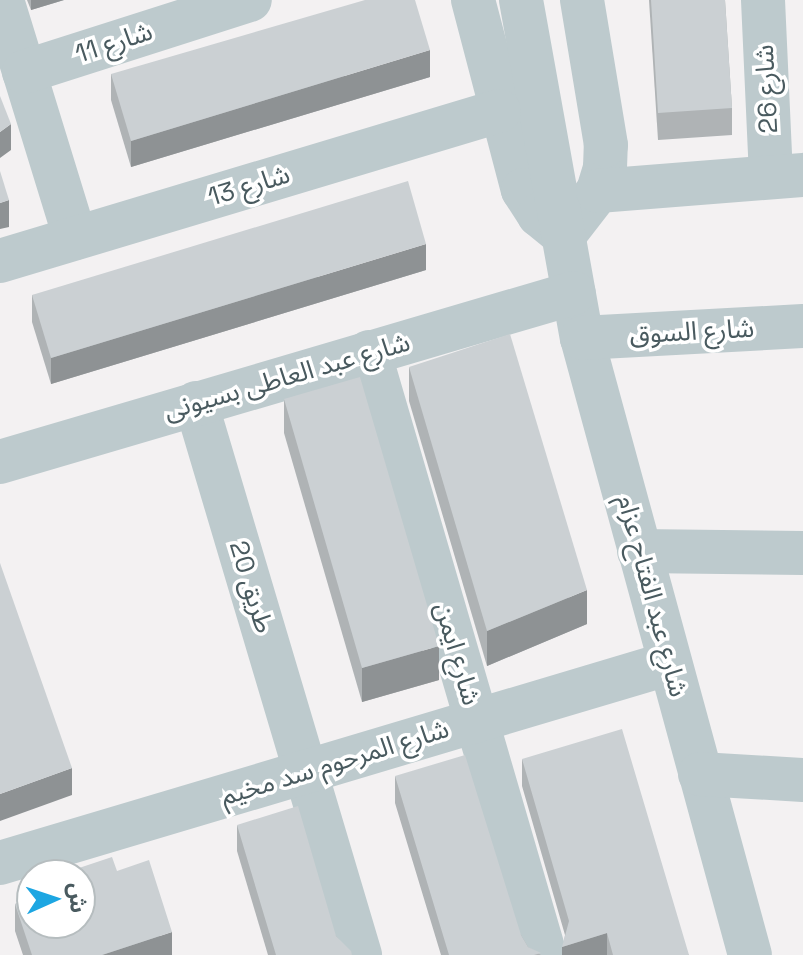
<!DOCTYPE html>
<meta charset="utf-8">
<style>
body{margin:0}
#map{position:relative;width:803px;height:955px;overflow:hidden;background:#f3f1f2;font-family:"Space Grotesk","Noto Sans Arabic",sans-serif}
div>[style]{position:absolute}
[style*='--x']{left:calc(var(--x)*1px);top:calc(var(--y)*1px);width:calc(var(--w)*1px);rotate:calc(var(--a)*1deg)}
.minor>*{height:44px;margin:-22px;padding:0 22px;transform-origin:22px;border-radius:22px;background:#bdcacd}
.wall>*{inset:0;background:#afb3b5}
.shaded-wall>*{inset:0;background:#8e9294}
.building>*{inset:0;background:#cbd0d3}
span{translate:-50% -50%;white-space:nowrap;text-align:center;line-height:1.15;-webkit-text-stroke:7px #fff;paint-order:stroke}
.street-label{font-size:26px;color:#495a5f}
.north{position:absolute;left:16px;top:859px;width:80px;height:80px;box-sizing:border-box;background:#fff;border:2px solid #b6bdbf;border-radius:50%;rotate:87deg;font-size:22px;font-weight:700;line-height:32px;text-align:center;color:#495a5f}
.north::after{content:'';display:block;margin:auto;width:28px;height:36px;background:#1da6e2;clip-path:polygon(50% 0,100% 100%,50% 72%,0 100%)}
</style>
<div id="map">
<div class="minor">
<div style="--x:2;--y:0;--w:249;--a:72.9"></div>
<div style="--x:473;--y:0;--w:196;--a:75.3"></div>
<div style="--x:523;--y:190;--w:30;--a:57"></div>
<div style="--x:539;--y:215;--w:32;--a:39"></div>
<div style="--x:564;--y:235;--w:56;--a:-52.3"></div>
<div style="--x:598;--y:191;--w:24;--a:-73"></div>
<div style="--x:605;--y:168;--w:23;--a:-88"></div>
<div style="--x:606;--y:145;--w:147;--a:-99.4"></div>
<div style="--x:521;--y:0;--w:343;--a:79.8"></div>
<div style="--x:582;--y:338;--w:639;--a:74.77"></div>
<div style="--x:763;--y:0;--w:177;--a:87.4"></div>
<div style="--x:24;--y:72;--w:237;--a:-17.7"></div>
<div style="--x:598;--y:191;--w:206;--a:-4.5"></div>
<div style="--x:0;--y:261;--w:521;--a:-16.73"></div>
<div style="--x:582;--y:338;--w:221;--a:-3.1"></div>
<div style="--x:369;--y:352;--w:628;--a:73.73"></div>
<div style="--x:196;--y:403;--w:576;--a:73.45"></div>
<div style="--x:0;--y:462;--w:598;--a:-16.41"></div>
<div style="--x:639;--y:551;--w:164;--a:0.7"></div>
<div style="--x:700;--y:774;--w:103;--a:3.3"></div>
<div style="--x:0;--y:863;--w:699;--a:-16.62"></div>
</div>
<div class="wall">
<div style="clip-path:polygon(27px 0,64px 0,31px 10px)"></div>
<div style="clip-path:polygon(649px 0,725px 0,732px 108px,732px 135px,658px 140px)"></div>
<div style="clip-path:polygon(111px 74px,430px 77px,131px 167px,111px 100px)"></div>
<div style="clip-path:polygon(426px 270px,51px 384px,32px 322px,32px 295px)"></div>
<div style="clip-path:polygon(409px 367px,587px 624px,487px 666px,409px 401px)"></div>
<div style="clip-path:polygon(284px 399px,439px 680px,362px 702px,284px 433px)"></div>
<div style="clip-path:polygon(522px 759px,689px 955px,562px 955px,565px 935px,522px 786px)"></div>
<div style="clip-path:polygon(395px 776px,521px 935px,528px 947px,541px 955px,441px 955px,395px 803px)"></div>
<div style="clip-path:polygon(237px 825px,336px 936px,352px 955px,268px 955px,237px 851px)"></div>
<div style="clip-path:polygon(117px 871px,172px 955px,23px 955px,15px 931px,15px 904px)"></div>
</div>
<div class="shaded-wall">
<div style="clip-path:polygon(31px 0,64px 0,31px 10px)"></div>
<div style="clip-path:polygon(430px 50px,430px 77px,131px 167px,131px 141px)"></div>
<div style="clip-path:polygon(11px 124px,11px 150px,0 158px,0 132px)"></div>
<div style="clip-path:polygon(9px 200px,9px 227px,0 229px,0 203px)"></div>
<div style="clip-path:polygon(426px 244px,426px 270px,51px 384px,51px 358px)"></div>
<div style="clip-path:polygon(587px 590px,587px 624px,487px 666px,487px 631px)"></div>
<div style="clip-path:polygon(439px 646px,439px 680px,362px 702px,362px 668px)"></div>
<div style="clip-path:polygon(72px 768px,72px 795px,0 821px,0 794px)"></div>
<div style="clip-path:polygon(172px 932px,172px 955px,102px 955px)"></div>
<div style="clip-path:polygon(607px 933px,607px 955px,562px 955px,562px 947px)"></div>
</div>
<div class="building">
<div style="clip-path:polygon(365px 0,415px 0,430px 50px,131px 141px,111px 74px)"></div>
<div style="clip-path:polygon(651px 0,725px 0,732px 108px,658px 113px)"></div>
<div style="clip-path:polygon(0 96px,11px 124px,0 132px)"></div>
<div style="clip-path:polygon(0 171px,9px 200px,0 203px)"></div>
<div style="clip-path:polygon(408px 181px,426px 244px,51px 358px,32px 295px)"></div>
<div style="clip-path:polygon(510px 334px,587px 590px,487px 631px,409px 367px)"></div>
<div style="clip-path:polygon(360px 377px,439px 646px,362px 668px,284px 399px)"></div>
<div style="clip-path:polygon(0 563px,72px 768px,0 794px)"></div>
<div style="clip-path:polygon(622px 729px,689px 955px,613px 955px,607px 933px,562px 947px,569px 921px,522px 759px)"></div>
<div style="clip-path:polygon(465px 755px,521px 935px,528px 947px,541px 953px,534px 955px,449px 955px,395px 776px)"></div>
<div style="clip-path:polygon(298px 806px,336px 936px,351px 951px,352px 955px,276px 955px,237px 825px)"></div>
<div style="clip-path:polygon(112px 857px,117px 871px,149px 860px,172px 932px,102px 955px,32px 955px,15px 904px,32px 899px,32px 923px,80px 923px,80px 875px,58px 875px)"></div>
</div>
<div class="street-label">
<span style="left:114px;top:43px;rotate:-18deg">شارع 11</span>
<span style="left:767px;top:89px;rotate:-93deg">شارع 26</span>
<span style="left:249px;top:186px;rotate:-17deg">شارع 13</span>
<span style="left:692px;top:332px;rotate:-3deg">شارع السوق</span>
<span style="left:287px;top:377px;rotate:-16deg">شارع عبد العاطى بسيونى</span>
<span style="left:251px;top:587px;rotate:73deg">طريق 20</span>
<span style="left:652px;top:596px;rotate:75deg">شارع عبد الفتاح عزام</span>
<span style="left:457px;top:654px;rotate:74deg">شارع ايمن</span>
<span style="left:335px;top:763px;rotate:-17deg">شارع المرحوم سد مخيم</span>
</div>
<div class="north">ش</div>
</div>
